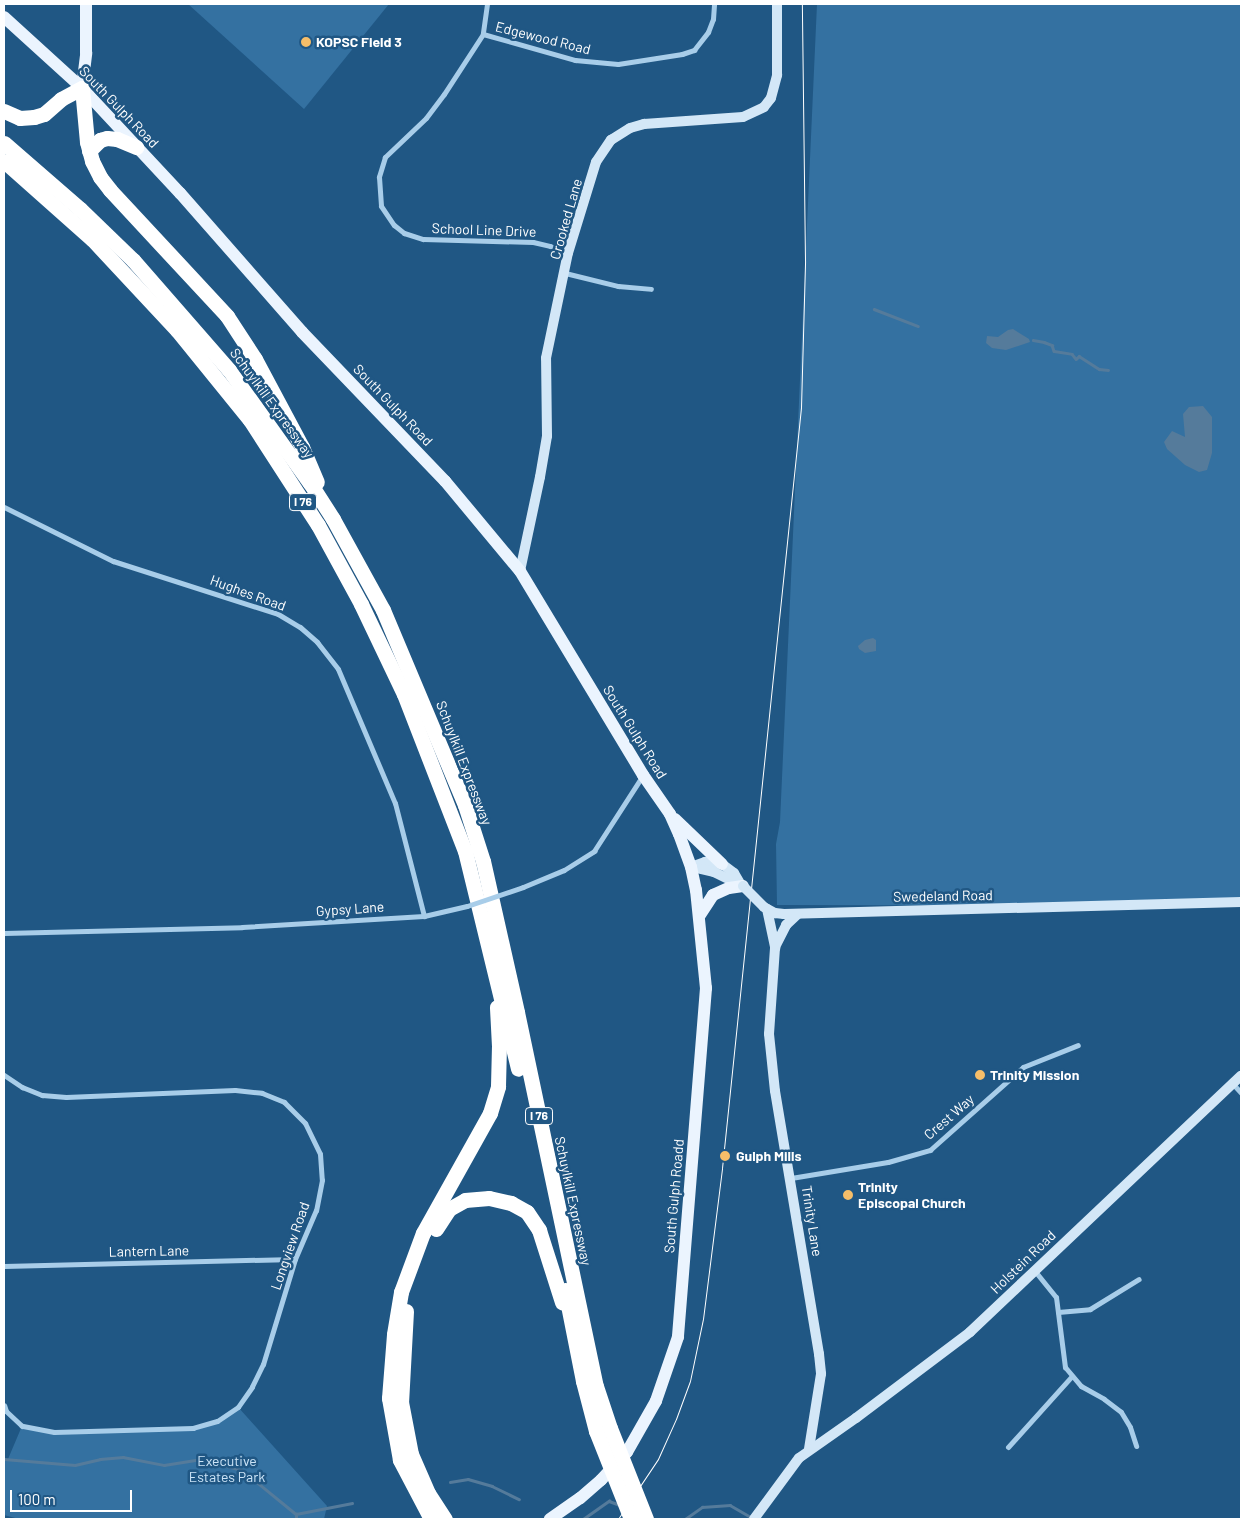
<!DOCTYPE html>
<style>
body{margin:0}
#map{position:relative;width:1245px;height:1523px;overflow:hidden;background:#205784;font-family:Barlow,sans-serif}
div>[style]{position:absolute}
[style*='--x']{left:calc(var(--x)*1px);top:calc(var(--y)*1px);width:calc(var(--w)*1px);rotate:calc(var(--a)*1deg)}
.green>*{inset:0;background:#3471a1}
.water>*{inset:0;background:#557b9b}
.stream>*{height:2.5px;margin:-1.25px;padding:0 1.25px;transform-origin:1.25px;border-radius:1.25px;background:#557b9b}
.street>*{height:5px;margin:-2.5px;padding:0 2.5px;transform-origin:2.5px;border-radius:2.5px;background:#a8cde9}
.secondary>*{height:10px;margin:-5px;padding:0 5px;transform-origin:5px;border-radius:5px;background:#d3e7f7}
.primary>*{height:12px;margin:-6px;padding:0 6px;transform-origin:6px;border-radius:6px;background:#ebf4fe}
.highway>*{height:15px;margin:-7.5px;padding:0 7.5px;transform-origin:7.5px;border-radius:7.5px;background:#fff}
.tram>*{height:1px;margin:-0.5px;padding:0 0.5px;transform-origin:0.5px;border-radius:0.5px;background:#fff}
.street-bridge>*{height:5px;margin:-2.5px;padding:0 2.5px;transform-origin:2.5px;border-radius:2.5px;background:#a8cde9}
.secondary-bridge>*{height:10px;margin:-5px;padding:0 5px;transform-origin:5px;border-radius:5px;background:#d3e7f7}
.highway-bridge>*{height:15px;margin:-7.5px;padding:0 7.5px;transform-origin:7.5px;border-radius:7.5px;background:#fff}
.dots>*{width:14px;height:14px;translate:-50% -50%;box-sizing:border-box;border:2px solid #205784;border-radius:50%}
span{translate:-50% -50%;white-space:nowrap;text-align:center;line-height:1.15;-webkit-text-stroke:5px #205784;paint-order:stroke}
.shield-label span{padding:1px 4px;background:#205784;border:1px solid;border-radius:4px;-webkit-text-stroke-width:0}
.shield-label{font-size:12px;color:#fff;font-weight:700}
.street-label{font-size:14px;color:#fff}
.poi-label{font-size:14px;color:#fff;font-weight:700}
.left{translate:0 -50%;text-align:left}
.park-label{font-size:14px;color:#cce4f7}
.frame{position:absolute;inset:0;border:5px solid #fff;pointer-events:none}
.scale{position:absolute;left:10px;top:1490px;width:122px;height:22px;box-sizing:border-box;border:2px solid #fff;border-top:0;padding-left:6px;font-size:15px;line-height:18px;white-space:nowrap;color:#fff;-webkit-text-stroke:4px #205784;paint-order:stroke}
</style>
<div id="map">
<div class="green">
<div style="clip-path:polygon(188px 4px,389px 4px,304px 109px)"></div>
<div style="clip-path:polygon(817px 4px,1241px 4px,1241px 906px,777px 905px,776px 844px,780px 822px)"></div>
<div style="clip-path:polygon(238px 1407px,327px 1506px,324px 1519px,19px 1519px,4px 1515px,4px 1458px,8px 1459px,22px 1426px,54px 1432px,193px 1428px,217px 1421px)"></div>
</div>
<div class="water">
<div style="clip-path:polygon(1013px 329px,1029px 339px,1030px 342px,1006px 350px,992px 348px,986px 343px,987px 336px,998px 337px,1008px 330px)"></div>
<div style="clip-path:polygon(1203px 406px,1212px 417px,1212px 453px,1207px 470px,1199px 472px,1185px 465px,1167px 449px,1164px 442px,1172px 431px,1185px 437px,1183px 414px,1189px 407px)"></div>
<div style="clip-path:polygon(873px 638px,876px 640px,876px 651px,865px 653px,859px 649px,858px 646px,865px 640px)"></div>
</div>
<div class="stream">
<div style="--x:874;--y:309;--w:47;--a:21.1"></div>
<div style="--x:1033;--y:340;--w:11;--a:10"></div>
<div style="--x:1044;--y:342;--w:9;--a:21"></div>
<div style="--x:1052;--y:345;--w:6;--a:72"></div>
<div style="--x:1054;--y:351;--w:18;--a:9"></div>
<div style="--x:1072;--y:354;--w:6;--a:51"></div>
<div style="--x:1076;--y:359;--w:4;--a:-45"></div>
<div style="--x:1079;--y:356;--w:24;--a:33"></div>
<div style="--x:1099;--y:369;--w:9;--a:6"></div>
<div style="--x:4;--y:1459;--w:71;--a:4.8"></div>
<div style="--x:75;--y:1465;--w:26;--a:-13"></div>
<div style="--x:100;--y:1459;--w:23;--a:-5"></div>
<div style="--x:123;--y:1457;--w:42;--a:11"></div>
<div style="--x:164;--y:1465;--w:36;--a:-9"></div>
<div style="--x:200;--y:1459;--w:43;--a:14.7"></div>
<div style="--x:242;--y:1470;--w:70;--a:39.2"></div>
<div style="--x:450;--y:1482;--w:18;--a:-9"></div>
<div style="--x:468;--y:1479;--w:25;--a:16"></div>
<div style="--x:492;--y:1486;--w:30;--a:26"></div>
<div style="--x:296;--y:1519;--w:5;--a:-90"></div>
<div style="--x:296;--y:1514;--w:57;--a:-11.1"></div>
<div style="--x:583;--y:1519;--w:32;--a:-35"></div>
<div style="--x:609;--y:1501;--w:12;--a:20"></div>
<div style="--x:685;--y:1519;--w:21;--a:-35"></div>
<div style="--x:702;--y:1507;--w:28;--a:-4"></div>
<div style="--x:730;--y:1505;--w:24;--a:30"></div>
</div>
<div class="street">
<div style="--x:487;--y:4;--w:30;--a:98"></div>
<div style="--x:483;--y:34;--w:72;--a:123"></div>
<div style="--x:444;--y:94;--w:30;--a:127"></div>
<div style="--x:426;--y:118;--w:57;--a:136.4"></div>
<div style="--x:385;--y:157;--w:21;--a:107"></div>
<div style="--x:379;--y:177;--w:29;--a:86"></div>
<div style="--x:381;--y:206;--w:23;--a:56"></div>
<div style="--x:394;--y:225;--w:13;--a:39"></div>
<div style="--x:404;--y:233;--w:20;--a:18"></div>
<div style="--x:423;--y:239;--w:110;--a:1.6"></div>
<div style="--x:533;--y:242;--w:17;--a:13"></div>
<div style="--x:550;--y:246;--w:19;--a:21"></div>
<div style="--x:483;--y:34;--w:96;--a:15.8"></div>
<div style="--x:575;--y:60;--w:43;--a:5.3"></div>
<div style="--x:618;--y:64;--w:65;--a:-8.9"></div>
<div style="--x:682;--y:54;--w:13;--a:-18"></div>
<div style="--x:694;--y:50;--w:23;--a:-52"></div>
<div style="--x:708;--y:32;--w:14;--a:-69"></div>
<div style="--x:713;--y:19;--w:15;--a:-86"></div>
<div style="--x:565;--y:273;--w:55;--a:13.8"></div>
<div style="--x:618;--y:286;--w:33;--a:5"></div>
<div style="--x:4;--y:507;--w:122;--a:26.4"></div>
<div style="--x:113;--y:561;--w:173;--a:17.8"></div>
<div style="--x:278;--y:614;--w:26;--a:31"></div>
<div style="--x:300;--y:627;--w:23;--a:41"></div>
<div style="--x:317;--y:642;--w:34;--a:52"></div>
<div style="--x:338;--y:669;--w:146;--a:67"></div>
<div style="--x:395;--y:803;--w:117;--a:75.6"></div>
<div style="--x:523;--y:887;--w:44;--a:-22.5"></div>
<div style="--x:564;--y:870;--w:36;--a:-32"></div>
<div style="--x:594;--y:851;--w:90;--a:-57.2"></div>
<div style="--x:4;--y:933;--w:238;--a:-1.4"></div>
<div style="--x:242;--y:927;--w:182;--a:-3.5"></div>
<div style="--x:424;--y:916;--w:44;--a:-13.1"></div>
<div style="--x:4;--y:1075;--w:22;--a:34"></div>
<div style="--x:22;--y:1087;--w:22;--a:22"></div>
<div style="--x:42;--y:1095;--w:24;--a:5"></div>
<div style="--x:66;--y:1097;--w:169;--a:-2.4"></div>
<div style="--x:235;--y:1090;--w:27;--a:6"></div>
<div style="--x:262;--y:1093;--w:24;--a:22"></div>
<div style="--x:284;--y:1102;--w:30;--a:45"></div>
<div style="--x:305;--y:1123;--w:34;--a:64"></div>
<div style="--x:320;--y:1154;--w:26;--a:86"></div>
<div style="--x:322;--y:1180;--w:31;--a:101"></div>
<div style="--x:316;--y:1210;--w:53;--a:113.2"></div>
<div style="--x:295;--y:1259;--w:110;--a:106.9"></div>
<div style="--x:263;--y:1364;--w:25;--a:116"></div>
<div style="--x:252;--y:1387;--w:24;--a:125"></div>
<div style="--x:238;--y:1407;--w:25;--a:146"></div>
<div style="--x:217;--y:1421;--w:25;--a:164"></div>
<div style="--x:193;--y:1428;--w:139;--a:178.4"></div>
<div style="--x:54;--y:1432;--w:33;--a:-169"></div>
<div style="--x:22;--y:1426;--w:22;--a:-137"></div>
<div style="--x:6;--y:1411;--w:6;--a:-108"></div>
<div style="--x:1233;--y:1084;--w:12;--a:48"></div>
<div style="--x:791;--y:1178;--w:98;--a:-9.4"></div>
<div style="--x:888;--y:1162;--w:44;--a:-15.9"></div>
<div style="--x:930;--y:1150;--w:125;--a:-41.7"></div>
<div style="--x:1023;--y:1067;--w:59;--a:-21.8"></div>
<div style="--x:4;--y:1266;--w:291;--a:-1.4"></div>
<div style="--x:1034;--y:1270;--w:35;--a:51"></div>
<div style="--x:1056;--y:1297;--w:71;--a:82.7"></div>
<div style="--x:1065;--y:1367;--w:25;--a:50"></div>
<div style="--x:1081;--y:1386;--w:26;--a:29"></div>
<div style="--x:1104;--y:1399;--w:21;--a:37"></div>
<div style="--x:1121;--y:1412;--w:17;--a:59"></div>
<div style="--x:1130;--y:1427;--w:20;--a:72"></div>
<div style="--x:1058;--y:1312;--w:32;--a:-5"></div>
<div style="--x:1090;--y:1309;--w:57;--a:-31.5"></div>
<div style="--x:1008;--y:1447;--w:94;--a:-48"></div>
</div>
<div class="secondary">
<div style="--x:520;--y:571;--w:96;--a:-78"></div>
<div style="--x:540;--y:477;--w:42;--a:-80.3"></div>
<div style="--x:547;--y:436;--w:78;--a:-90.7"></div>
<div style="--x:546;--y:358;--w:107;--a:-78.2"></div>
<div style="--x:568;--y:253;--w:95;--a:-72.9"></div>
<div style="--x:596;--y:162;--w:27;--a:-56"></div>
<div style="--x:611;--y:140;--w:22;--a:-32"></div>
<div style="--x:630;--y:128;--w:15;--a:-16"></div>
<div style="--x:644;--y:124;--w:99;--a:-4"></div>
<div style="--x:743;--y:117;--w:23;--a:-25"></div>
<div style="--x:764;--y:107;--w:11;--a:-52"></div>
<div style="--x:771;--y:98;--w:24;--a:-75"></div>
<div style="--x:777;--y:75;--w:71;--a:-90"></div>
<div style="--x:691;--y:867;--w:15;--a:-20"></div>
<div style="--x:705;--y:862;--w:17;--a:7"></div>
<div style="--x:722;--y:864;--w:15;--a:37"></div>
<div style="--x:734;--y:873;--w:14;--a:60"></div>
<div style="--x:692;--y:867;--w:23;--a:13"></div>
<div style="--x:714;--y:872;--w:30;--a:26"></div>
<div style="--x:764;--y:907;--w:13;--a:29"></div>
<div style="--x:775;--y:913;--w:9;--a:6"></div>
<div style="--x:784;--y:914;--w:457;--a:-1.5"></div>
<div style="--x:767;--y:909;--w:40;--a:78"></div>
<div style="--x:775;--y:948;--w:86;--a:94"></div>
<div style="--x:769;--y:1034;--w:57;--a:84"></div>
<div style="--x:775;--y:1091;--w:267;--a:80.5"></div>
<div style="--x:819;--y:1354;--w:20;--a:84"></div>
<div style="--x:821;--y:1374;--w:76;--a:99.1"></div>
<div style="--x:775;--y:947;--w:25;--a:-63"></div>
<div style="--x:786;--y:925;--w:16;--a:-43"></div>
<div style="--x:754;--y:1519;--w:76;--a:-53.6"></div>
<div style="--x:799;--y:1458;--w:70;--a:-35.1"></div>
<div style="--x:856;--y:1418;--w:143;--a:-37"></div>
<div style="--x:970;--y:1332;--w:373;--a:-43.4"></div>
</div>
<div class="primary">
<div style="--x:4;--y:17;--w:105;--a:42.3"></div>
<div style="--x:82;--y:88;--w:144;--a:47"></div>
<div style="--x:180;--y:193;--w:185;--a:48.7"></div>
<div style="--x:302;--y:332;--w:207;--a:46.2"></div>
<div style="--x:445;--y:481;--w:117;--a:50.2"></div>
<div style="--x:520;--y:571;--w:238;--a:58.9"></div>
<div style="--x:643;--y:775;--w:47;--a:55.3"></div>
<div style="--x:670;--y:814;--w:22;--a:66"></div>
<div style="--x:679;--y:834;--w:35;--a:70"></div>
<div style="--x:691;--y:867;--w:24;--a:78"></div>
<div style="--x:696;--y:890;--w:99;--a:84.2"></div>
<div style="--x:706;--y:988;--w:350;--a:94.6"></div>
<div style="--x:678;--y:1337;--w:68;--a:109"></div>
<div style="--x:656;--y:1401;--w:59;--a:119.6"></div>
<div style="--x:627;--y:1452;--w:38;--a:133"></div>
<div style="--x:601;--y:1480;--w:28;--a:139"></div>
<div style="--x:580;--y:1498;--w:37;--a:145"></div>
<div style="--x:82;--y:88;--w:35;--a:-83"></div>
<div style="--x:86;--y:53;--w:49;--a:-90"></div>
<div style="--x:675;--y:819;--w:65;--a:43.8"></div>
<div style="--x:700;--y:915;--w:24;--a:-57"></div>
<div style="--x:713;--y:895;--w:17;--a:-24"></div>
<div style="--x:729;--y:888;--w:14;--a:-8"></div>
</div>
<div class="highway">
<div style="--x:4;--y:111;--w:17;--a:24"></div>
<div style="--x:20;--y:118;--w:14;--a:-4"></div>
<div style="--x:34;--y:117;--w:10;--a:-17"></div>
<div style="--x:44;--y:114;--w:23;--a:-41"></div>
<div style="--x:61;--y:99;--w:24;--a:-28"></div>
<div style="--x:82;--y:88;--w:54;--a:84.7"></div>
<div style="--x:87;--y:142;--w:20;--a:75"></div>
<div style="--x:92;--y:161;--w:18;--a:63"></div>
<div style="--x:100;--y:177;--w:16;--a:52"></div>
<div style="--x:110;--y:190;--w:172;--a:47.1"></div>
<div style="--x:227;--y:316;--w:51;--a:56.9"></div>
<div style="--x:255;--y:359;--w:100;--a:61.9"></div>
<div style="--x:302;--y:447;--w:38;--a:67"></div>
<div style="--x:4;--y:143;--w:101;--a:41"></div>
<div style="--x:80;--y:209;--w:74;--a:43.9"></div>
<div style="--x:133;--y:260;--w:146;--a:48.9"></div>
<div style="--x:229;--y:370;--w:139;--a:54.4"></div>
<div style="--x:310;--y:483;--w:43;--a:57.4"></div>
<div style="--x:333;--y:519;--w:104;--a:61.2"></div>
<div style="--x:383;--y:610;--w:212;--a:67.2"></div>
<div style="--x:465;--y:805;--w:59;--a:72.2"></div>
<div style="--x:483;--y:861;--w:155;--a:77.3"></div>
<div style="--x:517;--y:1012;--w:382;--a:78.1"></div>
<div style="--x:596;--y:1386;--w:44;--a:71.6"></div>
<div style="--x:89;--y:151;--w:16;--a:-45"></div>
<div style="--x:100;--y:140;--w:7;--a:-16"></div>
<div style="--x:107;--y:138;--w:10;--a:6"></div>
<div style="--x:117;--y:139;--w:21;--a:23"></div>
<div style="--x:4;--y:161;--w:118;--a:41.6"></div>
<div style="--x:92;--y:239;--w:125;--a:47"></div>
<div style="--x:177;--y:330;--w:116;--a:51"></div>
<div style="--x:250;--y:420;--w:125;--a:57.1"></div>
<div style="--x:318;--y:525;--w:90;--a:61.4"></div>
<div style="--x:361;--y:604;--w:100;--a:64.5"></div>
<div style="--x:404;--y:694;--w:168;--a:68.8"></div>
<div style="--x:465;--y:851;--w:224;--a:76.3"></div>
<div style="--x:436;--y:1229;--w:24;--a:-57"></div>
<div style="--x:449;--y:1209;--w:18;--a:-29"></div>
<div style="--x:465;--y:1200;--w:24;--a:-5"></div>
<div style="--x:489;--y:1198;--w:23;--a:13"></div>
<div style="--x:511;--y:1203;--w:18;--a:29"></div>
<div style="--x:527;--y:1212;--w:22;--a:56"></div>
<div style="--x:539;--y:1230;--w:76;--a:72.3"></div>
<div style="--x:565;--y:1290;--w:93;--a:78.8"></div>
<div style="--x:583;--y:1381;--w:52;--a:75.4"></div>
<div style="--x:406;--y:1311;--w:91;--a:93.1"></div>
<div style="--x:401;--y:1402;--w:53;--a:79.1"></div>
<div style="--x:411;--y:1454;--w:43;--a:66.4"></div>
<div style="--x:428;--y:1493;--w:31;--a:57"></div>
<div style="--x:431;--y:1519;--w:67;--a:-117.7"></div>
<div style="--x:400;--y:1460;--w:63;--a:-100.1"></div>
<div style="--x:389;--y:1398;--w:64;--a:-85.5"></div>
<div style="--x:394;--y:1334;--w:43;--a:-80.5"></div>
<div style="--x:401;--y:1292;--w:63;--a:-69.6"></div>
<div style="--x:423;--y:1233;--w:137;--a:-60.8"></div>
<div style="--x:490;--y:1113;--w:28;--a:-73"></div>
<div style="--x:498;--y:1086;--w:40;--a:-88.6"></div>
<div style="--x:499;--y:1046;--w:39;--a:-93"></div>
</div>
<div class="tram">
<div style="--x:618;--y:1519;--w:72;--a:-56.3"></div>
<div style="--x:658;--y:1459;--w:44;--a:-65.8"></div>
<div style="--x:676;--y:1419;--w:40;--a:-69.8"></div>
<div style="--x:690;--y:1381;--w:63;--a:-78.2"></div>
<div style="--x:703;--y:1319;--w:152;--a:-82.8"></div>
<div style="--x:722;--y:1168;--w:765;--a:-84.07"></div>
<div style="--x:801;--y:407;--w:146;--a:-88.4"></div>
<div style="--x:805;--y:261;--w:257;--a:-90.7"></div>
</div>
<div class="street-bridge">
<div style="--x:467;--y:906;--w:59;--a:-18.7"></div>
</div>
<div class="secondary-bridge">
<div style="--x:743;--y:886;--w:30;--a:45"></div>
</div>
<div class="highway-bridge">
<div style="--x:610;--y:1428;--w:98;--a:68.4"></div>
<div style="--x:596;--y:1431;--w:95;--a:68.3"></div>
</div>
<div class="dots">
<div style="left:306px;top:42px;background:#f6be69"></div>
<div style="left:980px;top:1075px;background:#f6be69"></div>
<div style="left:725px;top:1156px;background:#f6be69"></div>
<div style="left:848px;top:1195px;background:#f6be69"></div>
</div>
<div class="shield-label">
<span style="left:303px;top:502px">I 76</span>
<span style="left:539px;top:1116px">I 76</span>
</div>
<div class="street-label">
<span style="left:543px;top:38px;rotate:14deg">Edgewood Road</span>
<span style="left:119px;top:107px;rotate:46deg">South Gulph Road</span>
<span style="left:566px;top:219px;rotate:-74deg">Crooked Lane</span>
<span style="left:484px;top:230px;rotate:2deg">School Line Drive</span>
<span style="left:272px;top:403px;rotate:54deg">Schuylkill Expressway</span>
<span style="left:393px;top:405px;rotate:46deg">South Gulph Road</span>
<span style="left:248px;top:593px;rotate:20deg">Hughes Road</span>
<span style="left:635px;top:732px;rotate:58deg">South Gulph Road</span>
<span style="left:464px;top:763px;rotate:69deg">Schuylkill Expressway</span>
<span style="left:943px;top:896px;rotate:-1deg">Swedeland Road</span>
<span style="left:350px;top:909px;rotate:-4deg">Gypsy Lane</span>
<span style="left:949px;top:1117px;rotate:-41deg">Crest Way</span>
<span style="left:674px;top:1196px;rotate:-85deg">South Gulph Roadd</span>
<span style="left:573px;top:1201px;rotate:78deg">Schuylkill Expressway</span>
<span style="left:812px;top:1221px;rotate:81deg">Trinity Lane</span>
<span style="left:290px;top:1246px;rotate:-71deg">Longview Road</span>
<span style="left:149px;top:1251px;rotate:-1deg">Lantern Lane</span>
<span style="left:1023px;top:1262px;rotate:-44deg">Holstein Road</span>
</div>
<div class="poi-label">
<span class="left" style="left:316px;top:42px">KOPSC Field 3</span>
<span class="left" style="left:990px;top:1075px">Trinity Mission</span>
<span class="left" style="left:736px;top:1156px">Gulph Mills</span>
<span class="left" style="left:858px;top:1195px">Trinity<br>Episcopal Church</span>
</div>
<div class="park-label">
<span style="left:227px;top:1469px">Executive<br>Estates Park</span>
</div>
<div class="frame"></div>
<div class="scale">100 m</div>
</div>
